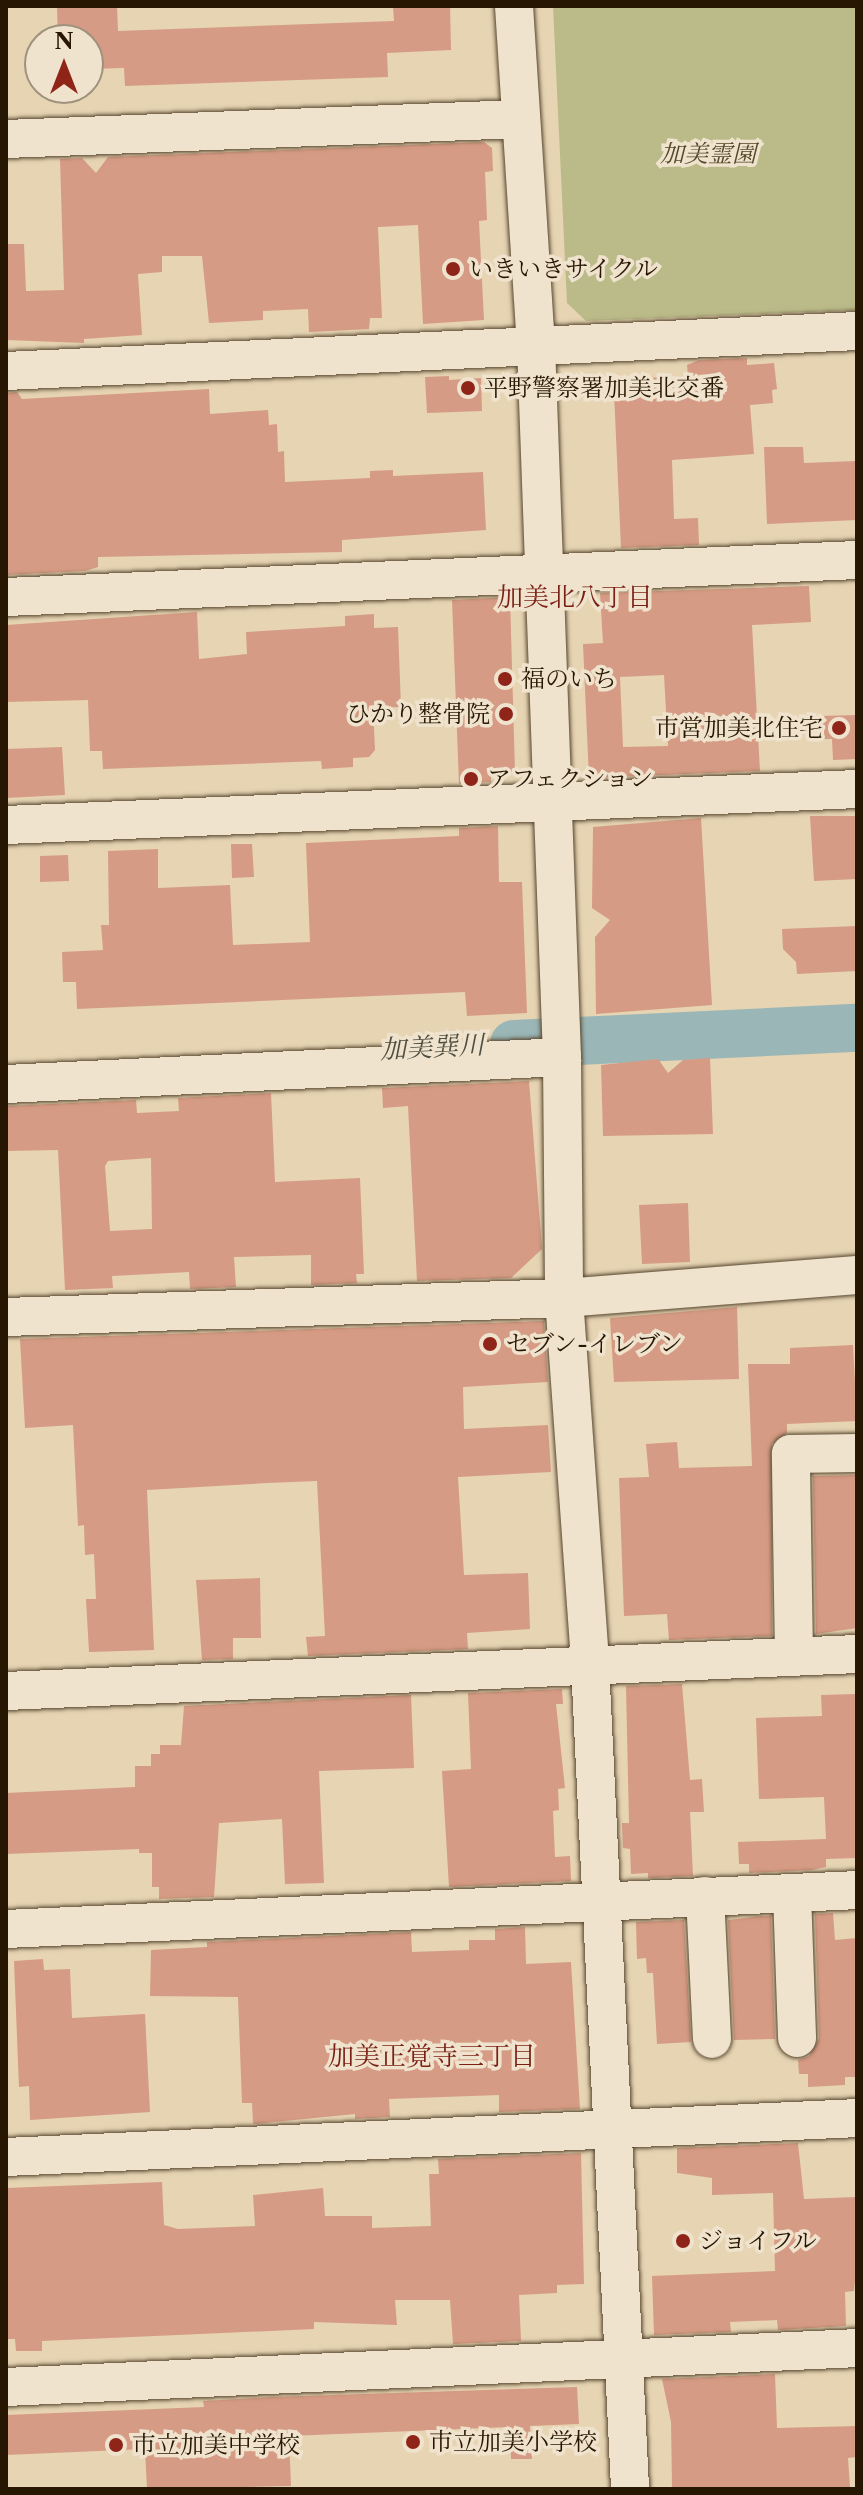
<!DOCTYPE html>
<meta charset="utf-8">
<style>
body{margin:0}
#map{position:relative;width:863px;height:2495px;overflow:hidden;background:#e6d4b3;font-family:"Libre Caslon Text","Noto Serif JP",serif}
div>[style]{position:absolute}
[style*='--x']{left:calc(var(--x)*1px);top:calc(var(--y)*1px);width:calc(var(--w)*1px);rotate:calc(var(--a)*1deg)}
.green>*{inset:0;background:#bbbb89}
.river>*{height:48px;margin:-24px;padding:0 24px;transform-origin:24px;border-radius:24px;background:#9ab6b7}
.building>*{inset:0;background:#d69b84}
.roads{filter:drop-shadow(0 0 2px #57462e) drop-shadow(0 0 2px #57462e)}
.minor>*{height:38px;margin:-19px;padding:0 19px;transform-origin:19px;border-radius:19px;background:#efe3ce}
.dots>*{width:22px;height:22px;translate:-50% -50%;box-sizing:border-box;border:4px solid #efe3ce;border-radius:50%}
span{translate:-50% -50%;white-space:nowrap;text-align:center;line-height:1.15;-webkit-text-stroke:7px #efe3ce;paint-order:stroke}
.park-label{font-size:24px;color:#53482a;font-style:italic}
.poi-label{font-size:24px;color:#271601}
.left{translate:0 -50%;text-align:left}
.right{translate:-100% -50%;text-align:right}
.neighbourhood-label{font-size:26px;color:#7a1f14}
.water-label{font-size:26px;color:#4f4e41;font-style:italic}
.frame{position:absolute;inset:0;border:8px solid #271601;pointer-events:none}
.north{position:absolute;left:24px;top:24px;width:80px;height:80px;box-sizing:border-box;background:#efe3ce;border:2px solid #9f917c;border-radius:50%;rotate:0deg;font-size:22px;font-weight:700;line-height:32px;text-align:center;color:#271601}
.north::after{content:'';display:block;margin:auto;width:28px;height:36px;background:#8f2418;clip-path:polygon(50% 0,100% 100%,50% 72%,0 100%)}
</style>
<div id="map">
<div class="green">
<div style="clip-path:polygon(553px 6px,857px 6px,857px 310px,586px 321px,567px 303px)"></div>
</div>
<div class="river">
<div style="--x:514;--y:1044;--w:343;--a:-2.7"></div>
</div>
<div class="building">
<div style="clip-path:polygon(57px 6px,117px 6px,118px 31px,394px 21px,393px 6px,450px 6px,451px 50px,387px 53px,388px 77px,125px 86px,124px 68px,88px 69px,88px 40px,58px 40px)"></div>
<div style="clip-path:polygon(484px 142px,492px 148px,493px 171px,485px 172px,487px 220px,479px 221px,484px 320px,423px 324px,418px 225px,378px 227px,382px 318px,370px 318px,369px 329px,309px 332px,308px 309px,263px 311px,263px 320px,209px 323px,202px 256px,162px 256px,162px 272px,138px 274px,142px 335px,84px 339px,84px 343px,6px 340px,6px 244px,24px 244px,26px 291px,64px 290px,60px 159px,82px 158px,96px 173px,108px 157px)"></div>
<div style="clip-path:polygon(747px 358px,747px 365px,774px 363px,777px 389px,772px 390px,773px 403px,750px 405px,754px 454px,672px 460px,674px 519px,698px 518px,699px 545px,621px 548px,614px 392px,644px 391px,644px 378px,688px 376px,687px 365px,699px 360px)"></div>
<div style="clip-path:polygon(449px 376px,449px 380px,481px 378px,482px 411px,427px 413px,425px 377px)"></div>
<div style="clip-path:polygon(209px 389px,210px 414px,268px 410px,269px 425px,277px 424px,278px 452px,284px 451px,285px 482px,370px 478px,370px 471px,393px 470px,393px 476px,483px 472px,486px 530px,342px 540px,342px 552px,98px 557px,98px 567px,85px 571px,6px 575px,6px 393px,17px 392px,22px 399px)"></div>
<div style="clip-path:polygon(764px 447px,803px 447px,804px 463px,857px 461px,857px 520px,767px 524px)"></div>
<div style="clip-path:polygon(evenodd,809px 586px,811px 622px,752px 625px,760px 771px,589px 778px,583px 644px,603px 643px,600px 593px,809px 586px,664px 675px,668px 746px,623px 747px,620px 677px,664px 675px)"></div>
<div style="clip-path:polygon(510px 597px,515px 772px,491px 772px,491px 782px,459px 784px,452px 600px)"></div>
<div style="clip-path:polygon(197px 612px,199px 659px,247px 654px,246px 632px,345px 626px,345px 616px,374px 614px,374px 628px,398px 627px,401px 707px,373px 708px,375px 750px,369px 757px,353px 758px,353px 767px,322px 769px,321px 761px,103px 769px,102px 751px,90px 751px,88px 700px,6px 702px,6px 625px)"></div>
<div style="clip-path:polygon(857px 715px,857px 759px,833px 760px,832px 739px,822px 739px,820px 716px)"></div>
<div style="clip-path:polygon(62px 747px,65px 795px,6px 798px,6px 749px)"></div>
<div style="clip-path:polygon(810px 816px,857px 816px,857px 879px,814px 881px)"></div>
<div style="clip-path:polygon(701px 818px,712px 1005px,596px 1014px,595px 937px,610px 920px,592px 908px,593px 827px)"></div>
<div style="clip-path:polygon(498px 826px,499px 882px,522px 882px,527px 1013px,467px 1016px,465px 992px,77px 1009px,76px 982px,63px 982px,62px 952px,103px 950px,101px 925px,109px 925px,108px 851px,158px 849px,158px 888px,230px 885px,233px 945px,310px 942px,306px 843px,459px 836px,459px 828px)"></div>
<div style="clip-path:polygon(231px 844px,252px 844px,254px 877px,232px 878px)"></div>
<div style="clip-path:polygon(68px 855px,69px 881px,40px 882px,40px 856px)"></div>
<div style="clip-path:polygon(857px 926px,857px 971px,797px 974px,796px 962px,783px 949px,782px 929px)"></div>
<div style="clip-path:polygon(710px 1058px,713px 1134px,603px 1136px,601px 1065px,658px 1059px,668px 1073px,683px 1060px)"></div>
<div style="clip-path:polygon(529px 1081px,542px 1249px,511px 1278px,417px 1281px,408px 1106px,383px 1108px,382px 1088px)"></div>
<div style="clip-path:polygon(evenodd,271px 1093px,275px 1182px,360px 1178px,364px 1274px,356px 1274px,357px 1283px,311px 1285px,311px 1255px,234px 1257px,236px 1287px,190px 1289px,189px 1272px,112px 1276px,113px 1288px,65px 1290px,58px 1150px,6px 1151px,6px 1106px,136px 1100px,137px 1113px,179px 1111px,178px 1098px,271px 1093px,151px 1158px,152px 1229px,110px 1231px,105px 1166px,108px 1161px,151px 1158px)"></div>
<div style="clip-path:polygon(688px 1203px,690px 1262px,642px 1264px,639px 1205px)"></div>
<div style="clip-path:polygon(737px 1307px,739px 1379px,614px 1382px,610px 1318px)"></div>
<div style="clip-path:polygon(544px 1321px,548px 1382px,463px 1387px,464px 1429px,548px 1425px,551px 1472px,458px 1477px,464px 1575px,528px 1573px,530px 1629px,467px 1633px,468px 1649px,308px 1656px,306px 1637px,325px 1636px,317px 1481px,267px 1483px,147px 1490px,154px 1650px,89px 1652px,86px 1599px,96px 1599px,94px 1554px,85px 1555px,84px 1525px,78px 1526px,73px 1425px,25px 1428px,20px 1339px)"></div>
<div style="clip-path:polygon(853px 1345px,857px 1421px,787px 1424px,787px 1433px,772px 1444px,772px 1636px,669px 1640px,667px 1614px,624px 1616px,619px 1478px,649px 1477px,646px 1444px,677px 1442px,679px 1468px,752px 1466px,748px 1364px,790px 1364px,790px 1348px)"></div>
<div style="clip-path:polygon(857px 1475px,857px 1628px,816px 1634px,813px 1476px)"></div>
<div style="clip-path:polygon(260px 1578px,261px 1638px,233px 1638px,233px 1659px,202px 1660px,196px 1580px)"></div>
<div style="clip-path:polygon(682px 1684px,690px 1780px,702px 1779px,704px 1812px,690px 1812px,693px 1876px,648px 1878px,648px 1873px,631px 1874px,630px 1849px,623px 1848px,622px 1823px,629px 1823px,626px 1686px)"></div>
<div style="clip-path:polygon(562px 1689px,563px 1704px,556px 1704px,565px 1788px,558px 1789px,559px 1810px,553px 1811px,555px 1857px,570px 1856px,571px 1881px,449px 1887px,442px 1771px,471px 1769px,468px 1693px)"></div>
<div style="clip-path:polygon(856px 1694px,856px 1858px,826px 1859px,826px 1867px,812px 1870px,749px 1873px,749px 1864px,739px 1864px,738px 1842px,826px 1839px,824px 1797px,759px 1799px,756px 1718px,822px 1716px,821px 1695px)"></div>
<div style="clip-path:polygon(411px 1695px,414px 1768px,319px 1771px,324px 1883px,285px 1884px,282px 1819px,219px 1823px,214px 1897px,159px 1899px,159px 1887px,152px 1887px,152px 1853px,139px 1853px,139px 1849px,6px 1854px,6px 1793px,135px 1787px,135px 1766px,151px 1766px,151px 1754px,160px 1754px,160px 1745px,181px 1745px,184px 1706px)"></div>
<div style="clip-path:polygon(833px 1913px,835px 1940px,857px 1938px,857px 2077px,845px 2077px,845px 2085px,808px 2087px,808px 2074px,799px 2074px,798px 2060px,809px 2056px,819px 2038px,815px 1914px)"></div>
<div style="clip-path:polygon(761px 1916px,771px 1916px,775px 2039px,734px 2040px,728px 1920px)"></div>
<div style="clip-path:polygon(684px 1920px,691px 2042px,657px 2044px,653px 1973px,647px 1973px,646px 1958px,637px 1959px,636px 1922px)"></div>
<div style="clip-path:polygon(525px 1927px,526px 1964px,571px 1962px,580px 2109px,499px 2112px,499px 2095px,389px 2099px,390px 2117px,355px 2119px,355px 2114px,253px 2124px,252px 2103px,242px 2103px,238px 1997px,150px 1996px,151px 1950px,207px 1947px,207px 1942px,411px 1932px,412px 1952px,469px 1950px,469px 1940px,495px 1940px,495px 1929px)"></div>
<div style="clip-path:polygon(43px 1959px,44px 1970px,70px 1969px,72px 2018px,145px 2014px,150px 2112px,30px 2120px,29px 2086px,19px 2087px,14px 1961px)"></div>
<div style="clip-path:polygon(798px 2143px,804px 2199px,857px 2197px,857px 2260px,854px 2291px,845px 2292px,846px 2326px,778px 2330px,777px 2320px,730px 2322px,731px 2332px,654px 2335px,652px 2276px,775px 2271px,773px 2193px,712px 2195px,712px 2178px,677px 2173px,677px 2148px)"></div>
<div style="clip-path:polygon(581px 2153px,584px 2284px,557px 2285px,557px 2293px,519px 2295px,521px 2341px,453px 2344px,450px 2300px,395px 2300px,397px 2325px,314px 2322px,314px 2329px,42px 2341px,42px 2351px,16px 2351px,15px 2339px,6px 2339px,6px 2188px,162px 2182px,164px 2225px,178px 2229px,255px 2226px,253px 2195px,323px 2188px,325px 2216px,372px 2216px,372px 2228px,431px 2226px,429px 2174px,439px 2174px,438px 2159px)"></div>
<div style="clip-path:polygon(775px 2374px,777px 2428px,857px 2426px,857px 2457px,848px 2458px,850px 2487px,672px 2489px,671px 2422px,662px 2379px)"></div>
<div style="clip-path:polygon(577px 2387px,579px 2424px,530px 2426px,532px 2459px,511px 2459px,510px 2427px,289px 2436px,291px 2486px,147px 2489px,145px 2449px,6px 2455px,6px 2415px,204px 2407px,203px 2401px,272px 2397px)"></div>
</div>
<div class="roads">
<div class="minor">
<div style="--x:514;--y:6;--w:340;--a:86.3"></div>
<div style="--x:536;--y:345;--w:712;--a:87.91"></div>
<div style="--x:562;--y:1057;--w:241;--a:89.5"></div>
<div style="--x:564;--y:1298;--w:367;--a:85.9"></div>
<div style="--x:590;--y:1664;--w:826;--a:87.22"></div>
<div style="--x:6;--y:139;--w:513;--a:-2.23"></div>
<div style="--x:6;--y:371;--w:852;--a:-2.69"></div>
<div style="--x:6;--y:597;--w:852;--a:-2.49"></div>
<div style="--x:6;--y:825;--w:852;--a:-2.42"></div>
<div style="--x:6;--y:1084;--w:557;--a:-2.78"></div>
<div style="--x:6;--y:1317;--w:558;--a:-1.95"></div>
<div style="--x:564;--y:1298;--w:294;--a:-4.5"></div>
<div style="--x:794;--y:1656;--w:202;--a:-90.9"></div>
<div style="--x:791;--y:1454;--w:66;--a:-0.9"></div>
<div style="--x:6;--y:1691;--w:852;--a:-2.49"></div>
<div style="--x:792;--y:1893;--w:145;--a:88"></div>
<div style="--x:705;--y:1896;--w:143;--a:87.2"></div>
<div style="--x:6;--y:1929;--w:852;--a:-2.62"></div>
<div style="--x:6;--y:2157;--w:852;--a:-2.62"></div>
<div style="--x:6;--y:2387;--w:852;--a:-2.62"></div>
</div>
</div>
<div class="dots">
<div style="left:453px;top:269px;background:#8f2418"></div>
<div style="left:468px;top:388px;background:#8f2418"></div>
<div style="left:505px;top:679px;background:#8f2418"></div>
<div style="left:506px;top:714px;background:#8f2418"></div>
<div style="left:839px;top:728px;background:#8f2418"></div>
<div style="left:471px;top:779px;background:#8f2418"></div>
<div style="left:490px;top:1344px;background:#8f2418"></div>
<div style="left:683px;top:2241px;background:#8f2418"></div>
<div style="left:413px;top:2442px;background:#8f2418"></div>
<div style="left:116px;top:2445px;background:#8f2418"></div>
</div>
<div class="park-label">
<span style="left:708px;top:154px">加美霊園</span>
</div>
<div class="poi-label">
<span class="left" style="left:469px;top:269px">いきいきサイクル</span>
<span class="left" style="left:484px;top:388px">平野警察署加美北交番</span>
<span class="left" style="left:521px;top:679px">福のいち</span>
<span class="right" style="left:490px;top:714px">ひかり整骨院</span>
<span class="right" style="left:823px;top:728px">市営加美北住宅</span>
<span class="left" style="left:487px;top:779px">アフェクション</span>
<span class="left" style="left:506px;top:1344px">セブン-イレブン</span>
<span class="left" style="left:699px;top:2241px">ジョイフル</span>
<span class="left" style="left:429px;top:2442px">市立加美小学校</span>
<span class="left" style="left:132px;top:2445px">市立加美中学校</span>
</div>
<div class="neighbourhood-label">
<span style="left:575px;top:598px">加美北八丁目</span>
<span style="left:432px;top:2057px">加美正覚寺三丁目</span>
</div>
<div class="water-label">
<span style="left:432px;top:1048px;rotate:-3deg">加美巽川</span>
</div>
<div class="frame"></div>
<div class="north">N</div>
</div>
